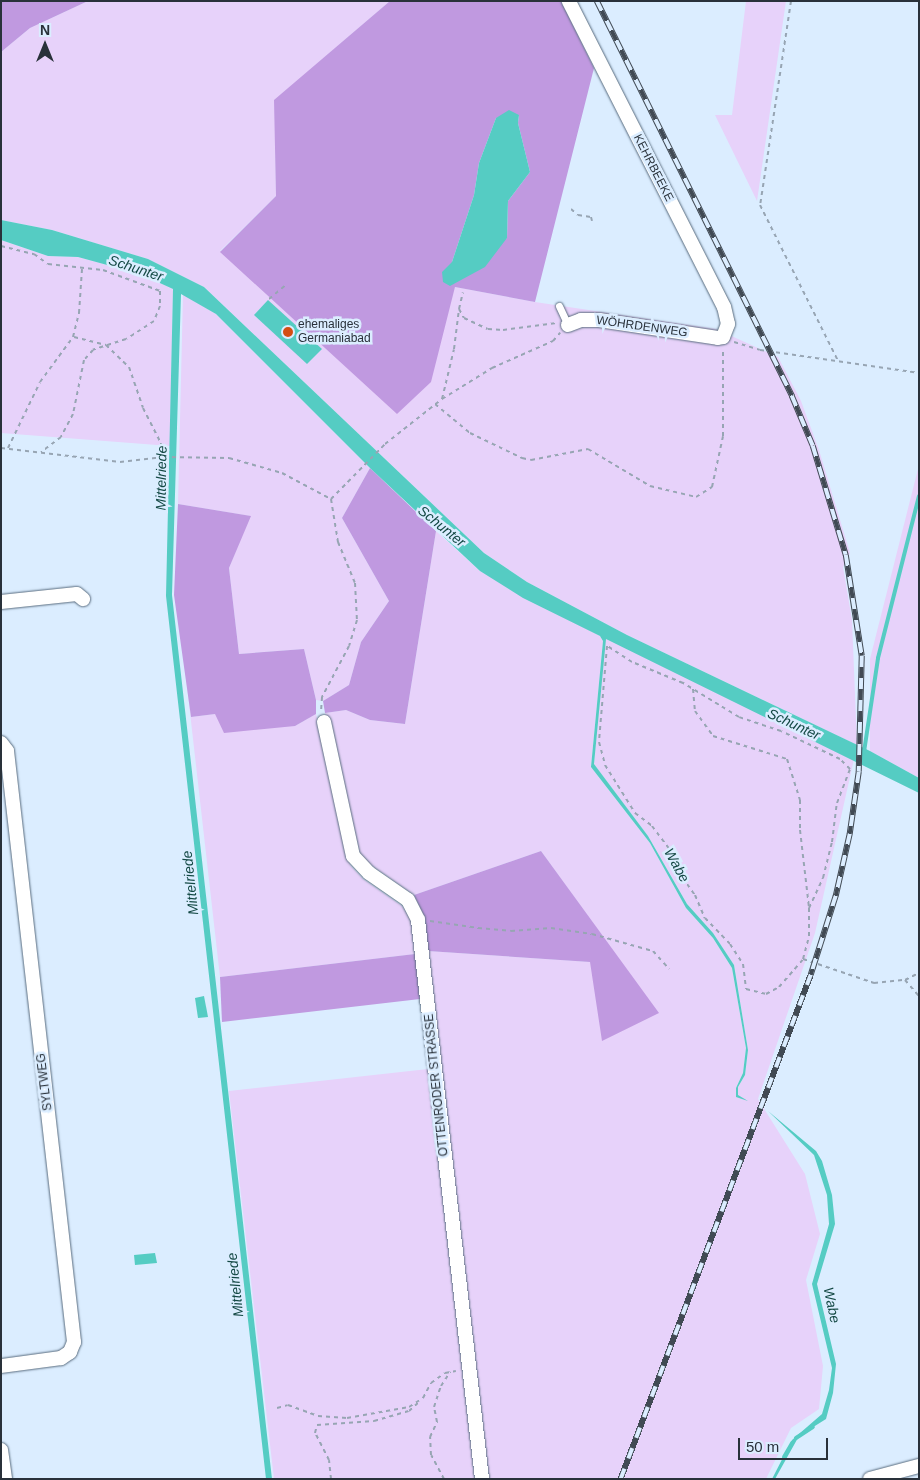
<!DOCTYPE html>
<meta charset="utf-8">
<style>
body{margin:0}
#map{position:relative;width:920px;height:1480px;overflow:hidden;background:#dbedff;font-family:Arial,sans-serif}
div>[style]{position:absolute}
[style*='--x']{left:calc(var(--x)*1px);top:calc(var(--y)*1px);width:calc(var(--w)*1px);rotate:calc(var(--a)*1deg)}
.green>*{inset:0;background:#e7d2fa}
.forest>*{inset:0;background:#c099e0}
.water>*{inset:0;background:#55ccc3}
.stream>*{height:4px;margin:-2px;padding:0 2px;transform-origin:2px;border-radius:2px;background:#55ccc3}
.path>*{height:2px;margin-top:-1px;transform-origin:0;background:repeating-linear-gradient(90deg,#97a5b3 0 4px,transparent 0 8px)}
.roads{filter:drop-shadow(0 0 1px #596c7f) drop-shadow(0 0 1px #596c7f)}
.lane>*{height:7px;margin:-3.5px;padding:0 3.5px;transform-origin:3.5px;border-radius:3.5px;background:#fff}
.street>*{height:14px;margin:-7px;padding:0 7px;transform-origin:7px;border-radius:7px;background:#fff}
.rail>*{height:5.5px;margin-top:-2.75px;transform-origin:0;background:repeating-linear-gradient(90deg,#dbedff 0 11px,#414a54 0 22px);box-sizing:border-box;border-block:1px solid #414a54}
.dots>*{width:14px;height:14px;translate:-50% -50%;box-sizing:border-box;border:2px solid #dbedff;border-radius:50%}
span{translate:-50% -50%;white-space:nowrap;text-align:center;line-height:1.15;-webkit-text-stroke:5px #dbedff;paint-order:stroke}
.street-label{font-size:12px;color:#29313a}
.poi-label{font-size:12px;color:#29313a}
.left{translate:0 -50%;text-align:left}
.water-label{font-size:14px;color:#134844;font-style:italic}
.frame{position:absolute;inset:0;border:2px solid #29313a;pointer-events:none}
.north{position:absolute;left:20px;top:20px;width:50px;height:50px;-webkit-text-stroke:4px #dbedff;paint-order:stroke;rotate:0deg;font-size:14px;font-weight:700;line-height:20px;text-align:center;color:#29313a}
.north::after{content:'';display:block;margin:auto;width:18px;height:22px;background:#29313a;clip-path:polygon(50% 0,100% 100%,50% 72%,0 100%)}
.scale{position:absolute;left:738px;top:1438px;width:90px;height:22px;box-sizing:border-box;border:2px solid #29313a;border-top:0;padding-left:6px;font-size:15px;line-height:18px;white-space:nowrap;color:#29313a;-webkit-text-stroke:4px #dbedff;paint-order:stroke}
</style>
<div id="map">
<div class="green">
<div style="clip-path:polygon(88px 1px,390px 1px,275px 100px,276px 196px,220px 251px,450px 301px,455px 287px,535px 302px,716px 329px,778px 357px,801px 401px,819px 450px,850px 553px,843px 567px,852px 620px,857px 745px,627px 635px,527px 582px,484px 553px,204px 287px,148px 259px,52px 230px,1px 220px,1px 52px,30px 28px)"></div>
<div style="clip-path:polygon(746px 1px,786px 1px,757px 201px,715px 115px,732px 115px)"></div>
<div style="clip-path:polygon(1px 240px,48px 256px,78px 257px,140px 274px,173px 289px,170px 446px,1px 433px)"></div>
<div style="clip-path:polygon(183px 294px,216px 314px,370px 468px,342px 518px,389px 601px,361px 642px,349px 685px,323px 701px,316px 700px,304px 649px,239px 654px,229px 568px,250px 516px,178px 504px)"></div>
<div style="clip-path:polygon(919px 465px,919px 778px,870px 751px,870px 659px)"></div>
<div style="clip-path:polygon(436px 531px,480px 571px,600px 636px,603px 641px,591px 767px,650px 843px,686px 908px,713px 938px,732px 968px,746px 1048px,743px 1073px,736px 1088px,736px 1097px,743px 1098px,738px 1096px,738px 1087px,745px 1075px,748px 1050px,734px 965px,713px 933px,687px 904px,648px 836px,594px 764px,605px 638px,854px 759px,815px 933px,758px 1099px,805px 1174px,820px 1234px,806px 1280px,823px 1366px,819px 1409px,791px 1428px,766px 1479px,489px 1479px,428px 951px,590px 962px,658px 1013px,541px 851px,414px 895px,361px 858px,325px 713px,346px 710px,370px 720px,405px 724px)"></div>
<div style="clip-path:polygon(181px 633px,191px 717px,215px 714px,295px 726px,316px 714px,350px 865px,363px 879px,402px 906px,412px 921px,415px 954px,220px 977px)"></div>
<div style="clip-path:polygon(428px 1069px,475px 1479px,274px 1479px,229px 1091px)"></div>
</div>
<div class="forest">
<div style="clip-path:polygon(1px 1px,88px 1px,30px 28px,1px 52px)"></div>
<div style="clip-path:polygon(evenodd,390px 1px,561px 1px,594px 68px,535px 302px,455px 287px,431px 382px,397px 414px,220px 252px,276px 196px,274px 100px,390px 1px,519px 115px,518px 123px,530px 172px,508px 201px,507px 238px,452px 262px,474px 195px,479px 163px,496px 118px,519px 115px)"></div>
<div style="clip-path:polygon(370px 468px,436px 531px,405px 724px,370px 720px,346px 710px,325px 713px,323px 701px,349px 685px,361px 642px,389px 601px,342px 518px)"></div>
<div style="clip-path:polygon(178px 504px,251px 516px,229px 568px,239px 654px,304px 649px,316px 700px,316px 714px,295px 726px,224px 733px,215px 714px,191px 717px,174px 595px)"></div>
<div style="clip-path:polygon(541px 851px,659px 1013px,602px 1041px,590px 962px,428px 951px,425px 918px,414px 895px)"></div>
<div style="clip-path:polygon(415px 954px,420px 999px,222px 1022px,220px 977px)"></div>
</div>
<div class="water">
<div style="clip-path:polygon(509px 110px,519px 115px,518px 123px,530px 172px,508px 201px,507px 238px,485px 267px,450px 286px,443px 282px,442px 272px,452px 262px,474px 195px,479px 163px,496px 118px)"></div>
<div style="clip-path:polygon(1px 220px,52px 230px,148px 259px,204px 287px,484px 553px,527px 582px,627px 635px,870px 751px,919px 778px,919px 793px,606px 639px,594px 764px,648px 836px,687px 904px,713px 933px,734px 965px,748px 1050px,745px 1075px,738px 1087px,738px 1095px,748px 1101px,736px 1097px,736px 1088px,743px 1073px,746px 1048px,732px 968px,713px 938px,686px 908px,650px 843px,591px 767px,603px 641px,600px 636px,523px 598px,480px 571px,370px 468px,216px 314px,181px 294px,172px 595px,272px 1479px,266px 1479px,166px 596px,173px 289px,140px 274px,78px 257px,48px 256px,1px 240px)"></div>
<div style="clip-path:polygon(268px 300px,322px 349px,307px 364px,254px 315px)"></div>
<div style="clip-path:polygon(204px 996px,208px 1017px,198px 1018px,195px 998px)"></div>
<div style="clip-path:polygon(768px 1111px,816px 1151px,822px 1161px,832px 1195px,835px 1224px,817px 1284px,836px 1364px,833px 1393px,826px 1419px,799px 1436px,775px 1479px,772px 1479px,792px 1440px,822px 1414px,829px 1390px,832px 1368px,812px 1284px,829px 1224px,827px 1195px,814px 1155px)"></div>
<div style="clip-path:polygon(155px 1253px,157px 1263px,135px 1265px,134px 1255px)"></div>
</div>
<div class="stream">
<div style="--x:864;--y:752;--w:95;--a:-81.5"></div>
<div style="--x:878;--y:658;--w:167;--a:-75.8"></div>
<div style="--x:796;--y:1438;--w:20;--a:-33"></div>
<div style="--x:784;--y:1457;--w:16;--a:-60"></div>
</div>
<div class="path">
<div style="--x:791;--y:1;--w:206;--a:98.6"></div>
<div style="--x:760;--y:205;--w:174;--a:63.4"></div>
<div style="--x:571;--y:209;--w:9;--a:41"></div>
<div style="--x:578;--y:215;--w:13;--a:9"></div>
<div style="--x:591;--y:217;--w:4;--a:76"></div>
<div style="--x:1;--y:246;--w:34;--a:14"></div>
<div style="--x:34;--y:254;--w:17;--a:36"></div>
<div style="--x:48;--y:264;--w:55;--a:6.2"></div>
<div style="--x:103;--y:270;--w:61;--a:20.2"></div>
<div style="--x:160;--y:291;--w:15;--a:90"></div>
<div style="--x:160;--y:306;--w:16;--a:112"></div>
<div style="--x:154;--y:321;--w:33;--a:147"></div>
<div style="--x:126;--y:339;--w:35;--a:162"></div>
<div style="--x:93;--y:350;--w:13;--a:132"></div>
<div style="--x:84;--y:360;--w:55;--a:101.5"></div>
<div style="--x:73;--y:414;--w:26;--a:118"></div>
<div style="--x:61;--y:437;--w:25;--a:143"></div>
<div style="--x:269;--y:299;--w:23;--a:-40"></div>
<div style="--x:459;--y:309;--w:17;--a:-77"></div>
<div style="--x:74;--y:337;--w:33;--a:14"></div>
<div style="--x:106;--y:345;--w:32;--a:44"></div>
<div style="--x:129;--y:367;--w:43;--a:71.1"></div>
<div style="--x:143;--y:408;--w:39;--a:63"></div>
<div style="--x:161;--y:443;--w:14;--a:90"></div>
<div style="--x:734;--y:342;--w:27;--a:17"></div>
<div style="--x:760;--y:350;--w:161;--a:8.2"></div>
<div style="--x:442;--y:399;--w:51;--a:-76.5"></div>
<div style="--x:454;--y:349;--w:40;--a:-82.9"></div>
<div style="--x:459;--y:309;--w:10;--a:61"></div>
<div style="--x:464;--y:318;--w:26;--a:25"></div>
<div style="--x:488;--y:329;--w:15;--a:4"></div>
<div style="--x:503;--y:330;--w:54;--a:-7.4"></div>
<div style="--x:435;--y:404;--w:45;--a:39.6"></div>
<div style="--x:470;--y:433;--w:58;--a:25.7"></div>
<div style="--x:522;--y:458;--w:9;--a:13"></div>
<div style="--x:531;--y:460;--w:58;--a:-10.9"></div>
<div style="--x:588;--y:449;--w:72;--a:30.8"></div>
<div style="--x:650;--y:486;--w:47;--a:13.4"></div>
<div style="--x:696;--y:497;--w:19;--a:-32"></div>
<div style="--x:712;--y:487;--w:52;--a:-77.8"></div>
<div style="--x:723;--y:436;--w:86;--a:-90"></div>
<div style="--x:1;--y:448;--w:120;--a:6.7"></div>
<div style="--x:120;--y:462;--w:44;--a:-6.5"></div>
<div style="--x:164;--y:457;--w:65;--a:0.9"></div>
<div style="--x:229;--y:458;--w:55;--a:15.8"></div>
<div style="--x:282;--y:473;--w:55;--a:28"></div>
<div style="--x:331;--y:499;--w:44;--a:80.8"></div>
<div style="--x:338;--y:542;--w:44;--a:67.5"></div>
<div style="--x:355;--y:583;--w:37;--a:87"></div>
<div style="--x:357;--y:620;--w:27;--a:107"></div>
<div style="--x:349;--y:646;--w:58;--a:117.9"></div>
<div style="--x:322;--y:697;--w:13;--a:94"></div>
<div style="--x:8;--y:448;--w:73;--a:-64.1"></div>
<div style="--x:40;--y:382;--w:56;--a:-53.7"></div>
<div style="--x:73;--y:337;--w:25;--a:-76"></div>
<div style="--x:79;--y:313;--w:44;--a:-86.1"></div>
<div style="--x:331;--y:499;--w:77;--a:-45.5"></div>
<div style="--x:385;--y:444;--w:73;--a:-38.3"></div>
<div style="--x:442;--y:399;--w:59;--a:-31.8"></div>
<div style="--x:492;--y:368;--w:67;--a:-23.9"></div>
<div style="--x:553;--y:341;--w:11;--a:-49"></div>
<div style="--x:693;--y:689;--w:22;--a:85"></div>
<div style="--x:695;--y:711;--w:31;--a:54"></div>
<div style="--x:713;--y:736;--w:77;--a:17.3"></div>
<div style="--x:787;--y:759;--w:43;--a:72.4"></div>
<div style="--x:800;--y:800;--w:30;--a:90"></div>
<div style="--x:800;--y:830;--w:79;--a:83.4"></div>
<div style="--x:430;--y:921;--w:49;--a:8.3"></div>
<div style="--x:478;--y:928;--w:33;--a:5"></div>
<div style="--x:511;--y:931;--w:40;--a:-4.3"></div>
<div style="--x:551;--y:928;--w:41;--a:8.3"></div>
<div style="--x:592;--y:934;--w:63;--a:15.6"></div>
<div style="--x:653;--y:951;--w:24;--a:48"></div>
<div style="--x:803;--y:959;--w:24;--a:-75"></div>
<div style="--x:809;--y:936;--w:28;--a:-90"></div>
<div style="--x:809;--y:908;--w:33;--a:-65"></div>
<div style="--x:823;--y:878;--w:37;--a:-76"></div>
<div style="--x:832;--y:842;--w:39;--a:-83"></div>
<div style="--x:837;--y:803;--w:36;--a:-69"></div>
<div style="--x:850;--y:769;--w:14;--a:-135"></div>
<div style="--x:840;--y:759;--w:65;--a:-154.6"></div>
<div style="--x:781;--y:731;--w:44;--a:-161.6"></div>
<div style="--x:739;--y:717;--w:66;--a:-148.7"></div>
<div style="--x:683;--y:683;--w:55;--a:-157.6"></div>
<div style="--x:632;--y:662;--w:30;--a:-147"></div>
<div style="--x:607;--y:646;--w:96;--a:94.8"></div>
<div style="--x:599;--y:742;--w:24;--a:75"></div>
<div style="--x:605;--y:765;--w:57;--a:58"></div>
<div style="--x:635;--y:813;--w:21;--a:37"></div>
<div style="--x:652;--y:826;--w:35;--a:53"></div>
<div style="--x:673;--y:854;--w:18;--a:74"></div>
<div style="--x:678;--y:871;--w:29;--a:55"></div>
<div style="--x:695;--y:895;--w:25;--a:67"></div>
<div style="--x:705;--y:918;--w:36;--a:46"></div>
<div style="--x:730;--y:944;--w:24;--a:57"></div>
<div style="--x:743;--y:964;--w:25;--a:83"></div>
<div style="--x:746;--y:989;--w:21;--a:14"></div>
<div style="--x:766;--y:994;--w:15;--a:-28"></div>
<div style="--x:779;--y:987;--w:37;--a:-49"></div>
<div style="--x:803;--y:959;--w:75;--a:18.7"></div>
<div style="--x:874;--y:983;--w:31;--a:-6"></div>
<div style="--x:905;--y:980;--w:16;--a:-27"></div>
<div style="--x:905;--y:980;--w:21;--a:49"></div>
<div style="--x:277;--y:1408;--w:11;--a:-15"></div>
<div style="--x:288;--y:1405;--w:32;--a:20"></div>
<div style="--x:318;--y:1416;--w:29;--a:4"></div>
<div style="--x:347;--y:1418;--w:63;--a:-10.1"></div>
<div style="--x:409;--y:1407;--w:17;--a:-33"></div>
<div style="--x:423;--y:1398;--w:17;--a:-62"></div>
<div style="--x:431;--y:1383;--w:17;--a:-36"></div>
<div style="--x:445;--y:1373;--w:11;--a:-10"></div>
<div style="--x:331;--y:1479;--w:19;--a:-96"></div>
<div style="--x:329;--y:1460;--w:30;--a:-117"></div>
<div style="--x:315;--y:1433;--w:8;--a:-76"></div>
<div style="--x:317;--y:1425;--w:57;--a:-4"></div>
<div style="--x:374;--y:1421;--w:36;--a:-16"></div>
<div style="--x:409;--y:1411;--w:13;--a:-42"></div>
<div style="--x:444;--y:1479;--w:27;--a:-118"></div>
<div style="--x:431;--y:1455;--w:18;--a:-93"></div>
<div style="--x:430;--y:1437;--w:17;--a:-65"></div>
<div style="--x:437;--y:1422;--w:15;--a:-101"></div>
<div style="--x:434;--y:1407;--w:22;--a:-72"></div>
<div style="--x:441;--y:1386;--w:17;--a:-57"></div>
</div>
<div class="roads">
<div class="lane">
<div style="--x:559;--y:306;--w:21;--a:65"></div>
</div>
<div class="street">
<div style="--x:568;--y:325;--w:14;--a:-21"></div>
<div style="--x:581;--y:320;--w:18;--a:0"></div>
<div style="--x:599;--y:320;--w:120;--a:8.6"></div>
<div style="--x:718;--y:338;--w:5;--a:-11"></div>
<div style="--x:723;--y:337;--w:14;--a:-69"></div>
<div style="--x:728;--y:324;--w:17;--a:-103"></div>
<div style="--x:724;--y:307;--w:343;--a:-116.9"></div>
<div style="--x:1;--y:602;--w:76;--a:-6"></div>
<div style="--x:77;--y:594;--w:8;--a:40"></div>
<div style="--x:324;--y:722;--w:137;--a:77.8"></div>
<div style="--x:353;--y:856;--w:23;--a:47"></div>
<div style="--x:369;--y:873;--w:47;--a:34.7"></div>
<div style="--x:408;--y:900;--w:22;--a:63"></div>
<div style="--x:418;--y:920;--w:563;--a:83.47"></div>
<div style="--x:1;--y:743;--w:10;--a:53"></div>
<div style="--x:7;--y:751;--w:595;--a:83.53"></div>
<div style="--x:74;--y:1342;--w:11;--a:112"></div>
<div style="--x:70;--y:1352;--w:11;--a:146"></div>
<div style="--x:61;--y:1358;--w:61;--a:172.4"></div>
<div style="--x:1;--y:1450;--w:29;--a:82"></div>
<div style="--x:870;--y:1479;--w:51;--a:-14.9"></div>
</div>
</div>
<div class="rail">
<div style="--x:597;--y:1;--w:441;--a:63.7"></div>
<div style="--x:792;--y:396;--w:54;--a:67.2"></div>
<div style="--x:813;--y:446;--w:114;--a:73.2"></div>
<div style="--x:846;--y:555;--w:102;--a:81"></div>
<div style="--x:862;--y:656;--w:116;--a:91.5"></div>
<div style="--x:859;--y:772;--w:63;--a:98.3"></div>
<div style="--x:850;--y:834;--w:64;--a:102.7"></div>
<div style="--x:836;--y:896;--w:83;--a:107.6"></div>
<div style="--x:811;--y:975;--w:539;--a:110.66"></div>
</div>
<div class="dots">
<div style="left:288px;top:332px;background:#d44e13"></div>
</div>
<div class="street-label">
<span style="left:653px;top:168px;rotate:63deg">KEHRBEEKE</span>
<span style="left:642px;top:327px;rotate:8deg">WÖHRDENWEG</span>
<span style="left:45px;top:1082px;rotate:-97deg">SYLTWEG</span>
<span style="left:437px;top:1085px;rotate:-96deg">OTTENRODER STRASSE</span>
</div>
<div class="poi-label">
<span class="left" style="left:298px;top:332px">ehemaliges<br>Germaniabad</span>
</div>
<div class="water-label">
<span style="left:136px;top:268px;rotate:18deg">Schunter</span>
<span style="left:161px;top:478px;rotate:-89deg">Mittelriede</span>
<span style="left:442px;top:526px;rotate:39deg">Schunter</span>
<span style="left:794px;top:724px;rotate:25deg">Schunter</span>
<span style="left:677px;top:865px;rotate:61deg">Wabe</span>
<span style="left:190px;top:883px;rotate:-96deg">Mittelriede</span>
<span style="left:235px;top:1285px;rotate:-96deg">Mittelriede</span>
<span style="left:832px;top:1305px;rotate:78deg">Wabe</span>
</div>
<div class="frame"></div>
<div class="north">N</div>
<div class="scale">50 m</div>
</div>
